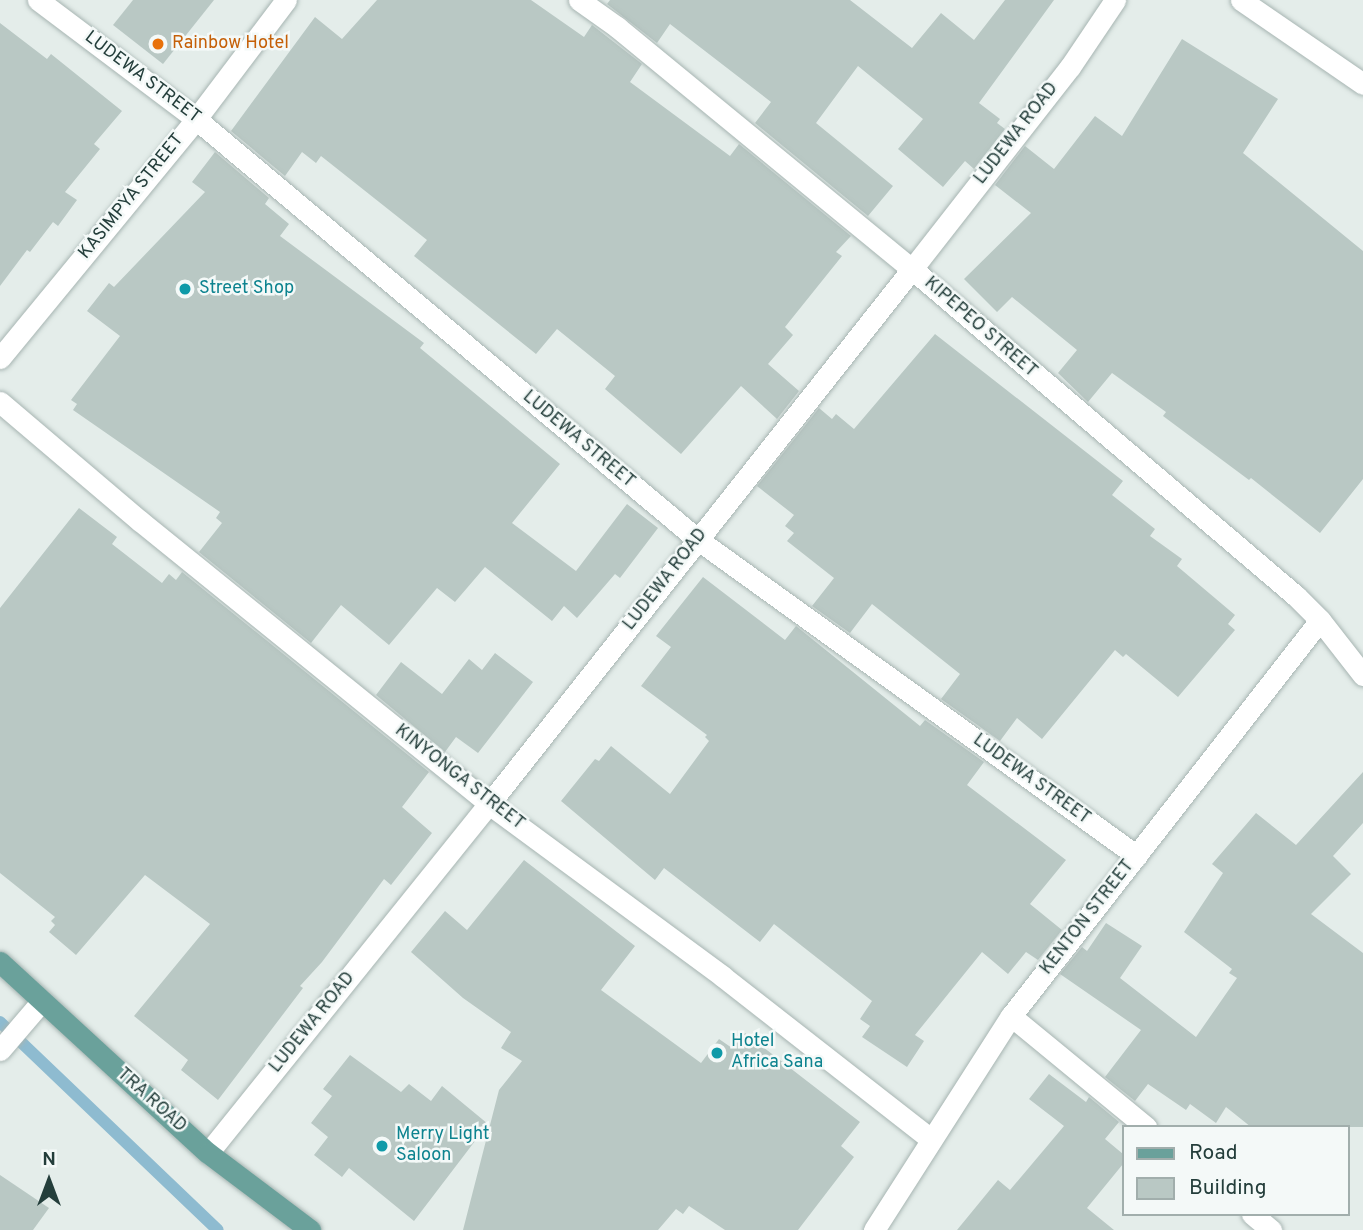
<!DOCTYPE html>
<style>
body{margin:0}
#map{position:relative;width:1363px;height:1230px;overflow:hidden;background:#e4edea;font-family:Overpass,sans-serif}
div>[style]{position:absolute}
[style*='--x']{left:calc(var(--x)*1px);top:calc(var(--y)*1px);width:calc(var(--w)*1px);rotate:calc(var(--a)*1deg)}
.stream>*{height:12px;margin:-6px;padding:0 6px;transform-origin:6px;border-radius:6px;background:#8ebbd0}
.building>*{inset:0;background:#b9c8c4}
.roads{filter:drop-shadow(0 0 2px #a7b5b2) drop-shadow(0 0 2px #a7b5b2)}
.minor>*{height:21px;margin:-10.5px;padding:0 10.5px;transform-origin:10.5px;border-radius:10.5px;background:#fff}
.major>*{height:21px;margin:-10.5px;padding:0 10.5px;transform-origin:10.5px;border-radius:10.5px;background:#6aa19b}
.dots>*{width:19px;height:19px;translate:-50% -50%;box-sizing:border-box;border:4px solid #f4f9f8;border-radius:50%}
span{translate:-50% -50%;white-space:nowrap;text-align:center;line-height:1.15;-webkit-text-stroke:5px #f4f9f8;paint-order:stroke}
.food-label{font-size:18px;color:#c56008}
.left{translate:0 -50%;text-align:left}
.street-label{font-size:18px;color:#243e3b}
.culture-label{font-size:18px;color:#0d838f}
.legend{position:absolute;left:1122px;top:1125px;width:228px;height:91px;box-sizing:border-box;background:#f4f9f8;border:2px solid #a1aeac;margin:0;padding:9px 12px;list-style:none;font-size:21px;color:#243e3b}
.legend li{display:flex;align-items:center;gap:14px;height:35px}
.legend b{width:35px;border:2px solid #a1aeac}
.north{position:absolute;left:14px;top:1146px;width:70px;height:70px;-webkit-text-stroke:5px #f4f9f8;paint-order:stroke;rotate:0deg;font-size:19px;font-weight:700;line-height:28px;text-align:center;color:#243e3b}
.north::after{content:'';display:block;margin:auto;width:24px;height:32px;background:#243e3b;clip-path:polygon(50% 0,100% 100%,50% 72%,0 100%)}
</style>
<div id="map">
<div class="stream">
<div style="--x:0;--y:1022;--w:301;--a:43.7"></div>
</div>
<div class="building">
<div style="clip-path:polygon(133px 0,214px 0,163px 64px,113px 25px)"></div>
<div style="clip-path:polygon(377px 0,531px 0,584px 37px,592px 25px,642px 64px,630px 82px,730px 156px,739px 144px,851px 236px,836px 252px,842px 256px,785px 327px,793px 335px,768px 364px,799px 391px,777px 419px,741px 386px,681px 454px,605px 389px,615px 376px,557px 329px,536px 354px,414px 256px,427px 240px,321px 156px,316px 163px,302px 152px,285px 176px,231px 131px,315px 17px,342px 39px)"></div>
<div style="clip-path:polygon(610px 0,850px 0,912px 48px,941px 13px,974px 40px,1005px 0,1054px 0,979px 103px,1000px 119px,997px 123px,1005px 129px,974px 169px,965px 161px,943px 187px,898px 149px,923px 119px,858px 66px,816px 123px,893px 186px,868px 216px,755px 123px,771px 102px,670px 24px,657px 43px,607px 4px)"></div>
<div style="clip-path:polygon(0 23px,47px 59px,51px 54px,122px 111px,94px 144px,100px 149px,65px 192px,77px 200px,58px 226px,53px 222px,30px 252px,27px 250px,0 286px)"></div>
<div style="clip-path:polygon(1182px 39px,1278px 99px,1243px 153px,1363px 251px,1363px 479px,1320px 533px,1251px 478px,1249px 480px,1163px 416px,1166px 412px,1112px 373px,1088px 402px,1058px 373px,1077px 350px,1012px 297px,997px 312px,964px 279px,1031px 213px,995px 185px,1025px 146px,1054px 169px,1095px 116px,1122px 136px)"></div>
<div style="clip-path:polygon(215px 152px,269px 198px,265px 204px,289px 224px,280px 236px,424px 343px,420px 348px,560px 464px,512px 523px,576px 571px,627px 504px,658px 528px,620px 578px,615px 574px,577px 618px,564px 606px,552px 621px,485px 567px,455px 602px,437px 588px,389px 645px,341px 605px,311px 643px,199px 552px,222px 523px,216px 518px,220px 512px,73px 410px,77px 404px,71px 400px,120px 336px,87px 311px,109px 283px,114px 287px,205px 192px,192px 182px)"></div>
<div style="clip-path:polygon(935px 334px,1123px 481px,1112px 495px,1155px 529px,1150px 536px,1182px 559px,1177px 566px,1235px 615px,1228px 624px,1235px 630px,1178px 697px,1126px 654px,1123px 657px,1115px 650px,1042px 739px,1017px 718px,1000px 741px,941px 699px,960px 674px,872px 604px,850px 633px,812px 606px,834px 578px,787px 541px,794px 533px,785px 526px,794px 515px,757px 486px,819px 408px,832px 419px,836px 414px,854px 429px)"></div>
<div style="clip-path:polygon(79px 508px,117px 537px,112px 544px,162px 583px,169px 574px,176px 580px,182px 572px,429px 772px,402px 807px,432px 833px,391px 885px,384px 879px,322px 962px,300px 986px,303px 988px,218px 1100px,181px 1070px,188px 1060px,134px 1016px,210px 924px,145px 875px,76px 955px,49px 932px,55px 925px,51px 921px,55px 917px,0 873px,0 608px)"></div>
<div style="clip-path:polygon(703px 577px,785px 640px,796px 626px,920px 726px,925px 720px,984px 762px,967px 785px,1066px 860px,1030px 904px,1062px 930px,1038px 960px,1026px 952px,1008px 974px,982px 952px,915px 1035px,924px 1041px,907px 1067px,862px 1037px,870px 1026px,860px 1019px,872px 1001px,774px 924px,760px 942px,664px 868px,655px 880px,561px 801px,595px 759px,599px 761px,611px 746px,670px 794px,709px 741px,705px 737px,707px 735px,641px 686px,671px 647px,656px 636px)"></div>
<div style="clip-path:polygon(495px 653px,533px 682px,478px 753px,456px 737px,445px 752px,376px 695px,401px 662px,442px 694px,469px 659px,482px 670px)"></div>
<div style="clip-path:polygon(1363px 772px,1363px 823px,1333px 856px,1351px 874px,1311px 914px,1363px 953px,1363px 1127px,1251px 1127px,1226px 1107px,1216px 1123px,1190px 1104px,1186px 1110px,1148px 1084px,1135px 1101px,1105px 1077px,1141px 1030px,1060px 974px,1082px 947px,1087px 951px,1106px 923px,1142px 946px,1120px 978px,1196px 1037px,1237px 978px,1229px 973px,1232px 969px,1184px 932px,1223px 873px,1212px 864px,1256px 813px,1296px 845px)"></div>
<div style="clip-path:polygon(524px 860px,635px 946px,601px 990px,701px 1063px,719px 1039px,732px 1048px,745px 1033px,860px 1122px,841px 1146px,854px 1157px,798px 1230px,725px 1230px,689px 1206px,683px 1214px,676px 1209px,658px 1230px,463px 1230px,499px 1090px,522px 1061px,501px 1048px,511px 1032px,463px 998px,411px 952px,445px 911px,467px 930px)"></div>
<div style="clip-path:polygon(350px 1055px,401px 1092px,409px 1084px,431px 1101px,442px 1086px,488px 1124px,414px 1221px,349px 1168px,342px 1177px,314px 1155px,328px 1137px,311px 1123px,332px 1096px,323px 1089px)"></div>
<div style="clip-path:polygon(1049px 1074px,1086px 1102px,1089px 1097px,1119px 1122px,1105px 1139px,1123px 1154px,1123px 1164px,1087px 1208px,1114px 1230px,957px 1230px,998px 1180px,1010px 1190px,1064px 1126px,1029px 1099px)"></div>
<div style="clip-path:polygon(0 1175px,49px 1208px,33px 1230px,0 1230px)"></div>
</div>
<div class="roads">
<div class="minor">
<div style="--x:38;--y:0;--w:198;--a:37"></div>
<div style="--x:196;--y:119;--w:654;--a:39.97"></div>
<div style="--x:697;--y:539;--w:542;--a:35.77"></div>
<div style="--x:579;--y:0;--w:47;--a:35.4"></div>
<div style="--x:617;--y:27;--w:382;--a:39.4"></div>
<div style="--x:912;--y:269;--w:504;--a:40.42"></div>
<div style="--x:1296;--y:596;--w:34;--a:45"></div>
<div style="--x:1320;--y:620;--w:70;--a:52"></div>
<div style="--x:1241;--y:0;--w:148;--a:34.5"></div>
<div style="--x:0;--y:358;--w:309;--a:-50.6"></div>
<div style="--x:196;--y:119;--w:149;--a:-52.9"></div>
<div style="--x:0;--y:402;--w:184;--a:40.4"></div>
<div style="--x:140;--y:521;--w:449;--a:39"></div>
<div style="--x:489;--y:804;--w:290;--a:36.4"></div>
<div style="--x:722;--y:976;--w:265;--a:38"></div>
<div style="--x:1011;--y:1016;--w:175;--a:39.4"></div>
<div style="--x:0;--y:1050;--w:63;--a:-49.5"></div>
<div style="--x:208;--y:1153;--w:448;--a:-51.2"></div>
<div style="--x:489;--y:804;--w:682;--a:-51.67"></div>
<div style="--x:912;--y:269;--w:256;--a:-52"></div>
<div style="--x:1070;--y:67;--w:81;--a:-56.1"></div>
<div style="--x:1252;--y:1214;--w:25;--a:40"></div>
<div style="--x:874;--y:1230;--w:254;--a:-57.4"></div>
<div style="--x:1011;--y:1016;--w:502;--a:-52.03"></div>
</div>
<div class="major">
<div style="--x:0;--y:962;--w:282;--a:42.6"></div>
<div style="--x:208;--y:1153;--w:128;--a:37"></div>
</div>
</div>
<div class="dots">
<div style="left:158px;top:44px;background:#e8710a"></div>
<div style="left:185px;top:289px;background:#0f9aa8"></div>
<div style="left:717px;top:1053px;background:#0f9aa8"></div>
<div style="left:382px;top:1146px;background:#0f9aa8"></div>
</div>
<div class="food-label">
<span class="left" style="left:172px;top:44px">Rainbow Hotel</span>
</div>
<div class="street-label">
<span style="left:142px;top:78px;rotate:37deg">LUDEWA STREET</span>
<span style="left:1017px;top:134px;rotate:-52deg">LUDEWA ROAD</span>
<span style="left:132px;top:197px;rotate:-51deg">KASIMPYA STREET</span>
<span style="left:980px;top:328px;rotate:41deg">KIPEPEO STREET</span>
<span style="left:578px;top:440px;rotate:40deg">LUDEWA STREET</span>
<span style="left:666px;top:580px;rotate:-52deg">LUDEWA ROAD</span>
<span style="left:459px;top:778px;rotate:38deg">KINYONGA STREET</span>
<span style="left:1031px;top:780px;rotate:36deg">LUDEWA STREET</span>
<span style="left:1088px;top:918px;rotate:-52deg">KENTON STREET</span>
<span style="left:313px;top:1023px;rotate:-51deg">LUDEWA ROAD</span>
<span style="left:151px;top:1101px;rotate:42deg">TRA ROAD</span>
</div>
<div class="culture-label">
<span class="left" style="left:199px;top:289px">Street Shop</span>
<span class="left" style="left:731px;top:1053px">Hotel<br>Africa Sana</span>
<span class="left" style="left:396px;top:1146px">Merry Light<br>Saloon</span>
</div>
<ul class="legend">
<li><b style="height:9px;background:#6aa19b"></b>Road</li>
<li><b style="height:19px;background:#b9c8c4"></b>Building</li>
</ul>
<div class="north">N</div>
</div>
